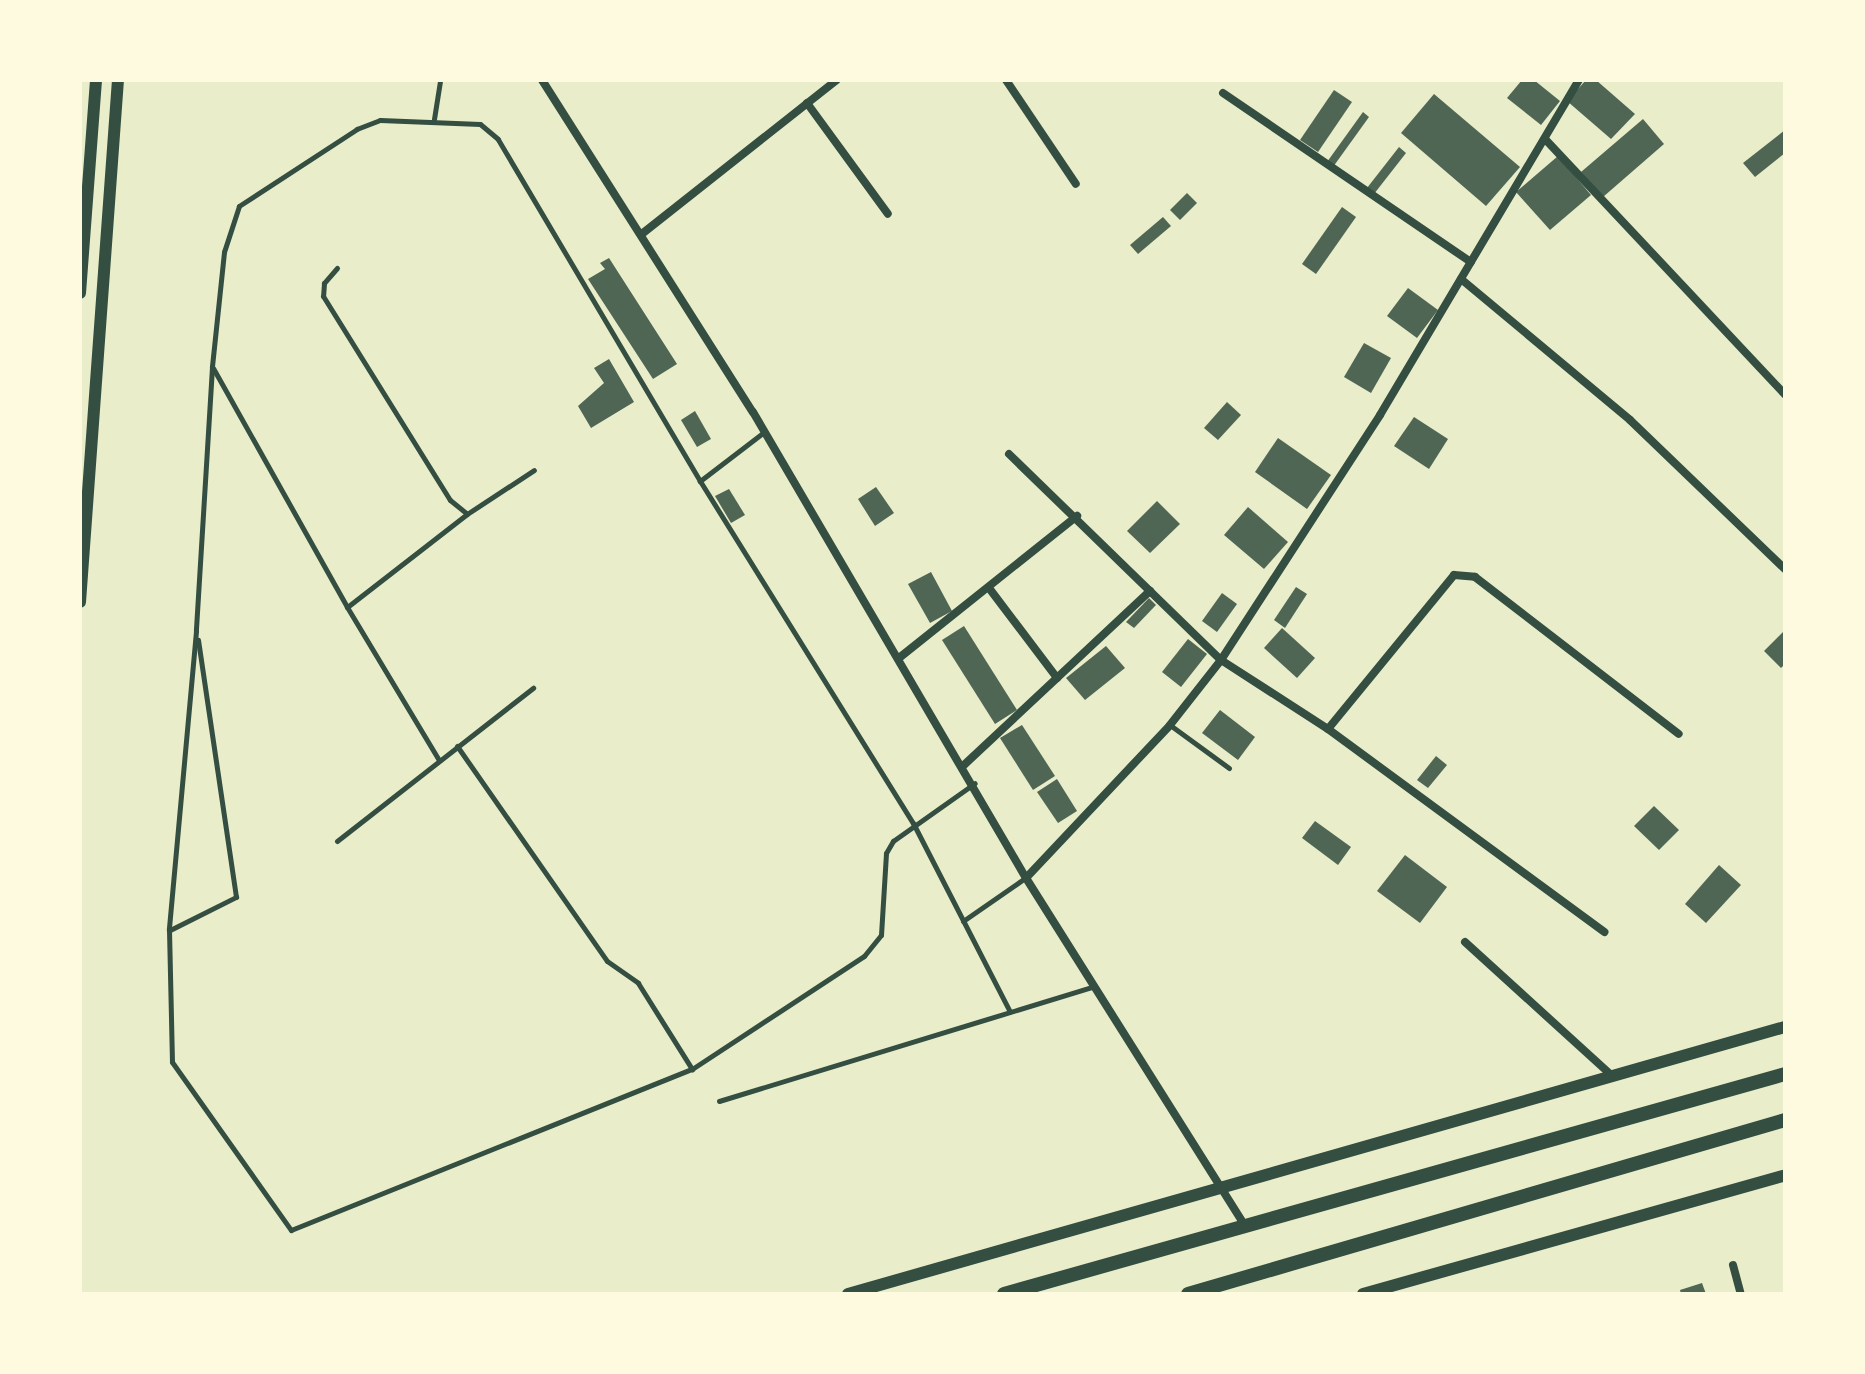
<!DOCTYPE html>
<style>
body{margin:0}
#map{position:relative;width:1865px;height:1374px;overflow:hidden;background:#e9edc9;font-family:"Open Sans",sans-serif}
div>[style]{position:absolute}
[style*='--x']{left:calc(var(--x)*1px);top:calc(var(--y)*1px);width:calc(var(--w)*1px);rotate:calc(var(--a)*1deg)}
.building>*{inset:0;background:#4f6655}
.service>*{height:5px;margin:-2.5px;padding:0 2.5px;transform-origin:2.5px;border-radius:2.5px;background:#344e41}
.minor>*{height:8px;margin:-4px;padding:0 4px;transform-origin:4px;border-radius:4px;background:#344e41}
.tertiary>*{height:12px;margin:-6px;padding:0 6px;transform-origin:6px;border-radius:6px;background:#344e41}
.secondary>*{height:14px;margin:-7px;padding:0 7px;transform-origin:7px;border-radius:7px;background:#344e41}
span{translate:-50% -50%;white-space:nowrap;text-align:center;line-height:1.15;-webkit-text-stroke:8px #fefae0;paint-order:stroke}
.frame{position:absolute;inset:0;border:82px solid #fefae0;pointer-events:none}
</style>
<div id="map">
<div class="building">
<div style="clip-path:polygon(1522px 80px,1534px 80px,1560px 101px,1541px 125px,1507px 98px)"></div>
<div style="clip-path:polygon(1586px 80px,1596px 80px,1635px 114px,1611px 139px,1567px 101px)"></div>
<div style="clip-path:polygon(1334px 90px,1352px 102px,1318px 152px,1300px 140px)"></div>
<div style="clip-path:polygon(1434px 94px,1520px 167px,1486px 206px,1401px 133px)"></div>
<div style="clip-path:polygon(1363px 112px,1369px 117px,1333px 167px,1327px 162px)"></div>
<div style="clip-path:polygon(1643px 119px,1664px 144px,1603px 197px,1581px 172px)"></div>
<div style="clip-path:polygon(1785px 130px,1785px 153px,1755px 177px,1743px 163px)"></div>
<div style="clip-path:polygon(1399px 147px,1406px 153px,1374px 194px,1367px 188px)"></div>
<div style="clip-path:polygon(1558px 156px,1591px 195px,1550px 230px,1516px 192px)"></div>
<div style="clip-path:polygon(1187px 193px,1197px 203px,1180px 220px,1170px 210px)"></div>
<div style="clip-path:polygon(1342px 207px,1356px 217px,1316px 274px,1302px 264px)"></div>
<div style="clip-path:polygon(1163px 217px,1171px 226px,1138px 254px,1130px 245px)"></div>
<div style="clip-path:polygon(609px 258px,677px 364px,653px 379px,588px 279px,605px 269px,600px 263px)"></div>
<div style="clip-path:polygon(1408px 288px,1438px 310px,1417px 338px,1387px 316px)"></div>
<div style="clip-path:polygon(1364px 343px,1391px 358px,1371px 393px,1344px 377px)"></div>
<div style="clip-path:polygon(609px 359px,634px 402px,591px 428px,578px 406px,604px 383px,594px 368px)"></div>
<div style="clip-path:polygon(1227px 402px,1241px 415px,1218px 440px,1204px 428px)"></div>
<div style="clip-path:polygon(695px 411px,711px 439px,697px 447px,681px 420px)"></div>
<div style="clip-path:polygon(1414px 417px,1448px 439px,1429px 469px,1394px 446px)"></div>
<div style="clip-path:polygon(1278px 438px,1331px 475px,1307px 509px,1255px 472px)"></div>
<div style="clip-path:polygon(876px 487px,894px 513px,875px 526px,858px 499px)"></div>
<div style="clip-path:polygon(729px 489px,745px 515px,731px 523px,715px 496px)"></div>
<div style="clip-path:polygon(1157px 501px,1180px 524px,1150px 553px,1127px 531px)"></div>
<div style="clip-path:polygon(1248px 507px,1288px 542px,1264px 569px,1224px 535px)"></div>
<div style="clip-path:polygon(931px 572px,952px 611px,930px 623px,908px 584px)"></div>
<div style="clip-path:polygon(1296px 587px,1307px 594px,1285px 628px,1274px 620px)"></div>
<div style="clip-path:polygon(1222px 593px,1237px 604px,1217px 632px,1202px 621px)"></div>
<div style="clip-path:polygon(1149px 598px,1156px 605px,1134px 628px,1126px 622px)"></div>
<div style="clip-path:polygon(964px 626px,1017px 710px,995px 724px,942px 640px)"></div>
<div style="clip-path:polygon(1282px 628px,1315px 658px,1297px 678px,1264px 648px)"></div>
<div style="clip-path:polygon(1785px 630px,1785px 664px,1781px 668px,1764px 651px)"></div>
<div style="clip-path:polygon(1188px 639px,1207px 654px,1181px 687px,1162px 672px)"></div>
<div style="clip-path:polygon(1106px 646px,1125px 668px,1085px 700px,1066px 678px)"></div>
<div style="clip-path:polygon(1220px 710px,1255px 737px,1238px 760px,1202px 733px)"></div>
<div style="clip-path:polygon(1022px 725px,1055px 776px,1033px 790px,1000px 738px)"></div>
<div style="clip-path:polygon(1436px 756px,1447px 765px,1428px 788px,1417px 780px)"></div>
<div style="clip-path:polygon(1057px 779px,1077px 811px,1058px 823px,1037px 792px)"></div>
<div style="clip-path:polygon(1654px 806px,1679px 830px,1659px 850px,1634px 826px)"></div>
<div style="clip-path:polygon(1315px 821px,1351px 847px,1338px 865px,1302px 838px)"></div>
<div style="clip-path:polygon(1405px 855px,1447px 887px,1420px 923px,1377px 891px)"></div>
<div style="clip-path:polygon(1719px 865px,1741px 885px,1706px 923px,1685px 904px)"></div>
<div style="clip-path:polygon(1702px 1283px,1706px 1294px,1681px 1294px,1680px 1290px)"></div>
</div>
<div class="service">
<div style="--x:434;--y:119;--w:39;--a:-81"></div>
<div style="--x:337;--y:268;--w:20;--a:131"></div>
<div style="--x:324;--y:283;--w:13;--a:94"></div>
<div style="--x:323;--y:296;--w:240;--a:58.1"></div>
<div style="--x:450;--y:500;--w:22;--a:39"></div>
<div style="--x:467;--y:514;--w:152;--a:142.2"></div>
<div style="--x:347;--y:607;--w:179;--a:59"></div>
<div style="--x:213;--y:368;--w:274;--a:60.7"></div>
<div style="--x:764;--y:432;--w:81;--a:142.6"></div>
<div style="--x:700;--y:481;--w:397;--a:-120.6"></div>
<div style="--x:498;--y:139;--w:23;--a:-140"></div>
<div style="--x:480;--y:124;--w:100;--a:-177.7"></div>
<div style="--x:380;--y:120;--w:25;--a:159"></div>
<div style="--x:357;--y:129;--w:141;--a:146.9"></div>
<div style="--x:239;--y:206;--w:48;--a:108.1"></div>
<div style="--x:224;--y:252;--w:116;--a:96"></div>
<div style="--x:212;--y:367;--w:264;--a:93.5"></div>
<div style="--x:196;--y:631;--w:300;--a:95.2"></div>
<div style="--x:169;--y:930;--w:132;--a:88.7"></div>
<div style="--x:172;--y:1062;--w:206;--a:54.7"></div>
<div style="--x:291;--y:1230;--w:432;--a:-21.9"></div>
<div style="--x:692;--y:1069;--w:206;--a:-33.3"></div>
<div style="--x:864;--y:956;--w:27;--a:-51"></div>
<div style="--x:881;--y:935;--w:82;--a:-86.5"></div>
<div style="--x:886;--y:853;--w:14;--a:-60"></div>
<div style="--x:893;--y:841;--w:100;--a:-35.3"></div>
<div style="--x:700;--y:481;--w:403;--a:58.1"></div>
<div style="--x:913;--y:823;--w:212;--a:62.8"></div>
<div style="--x:467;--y:514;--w:80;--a:-33.3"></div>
<div style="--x:1170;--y:725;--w:73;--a:36.1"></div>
<div style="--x:457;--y:746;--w:262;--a:55.1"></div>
<div style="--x:607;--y:961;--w:38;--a:35"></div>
<div style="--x:638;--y:983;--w:102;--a:57.9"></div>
<div style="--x:337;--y:841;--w:249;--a:-38"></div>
<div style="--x:963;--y:921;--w:75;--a:-34.7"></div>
<div style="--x:170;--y:930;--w:74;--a:-26.6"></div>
<div style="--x:236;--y:897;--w:260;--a:-98.4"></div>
<div style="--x:719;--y:1101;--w:392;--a:-17"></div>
</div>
<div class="minor">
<div style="--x:542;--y:80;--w:393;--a:57.6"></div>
<div style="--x:753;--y:412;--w:540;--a:59.64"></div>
<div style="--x:1026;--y:878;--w:411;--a:57.8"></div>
<div style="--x:1006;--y:80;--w:125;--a:56.1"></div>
<div style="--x:1223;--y:93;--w:300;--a:34.3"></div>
<div style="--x:807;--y:103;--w:137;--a:53.9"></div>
<div style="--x:1545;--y:139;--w:351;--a:46.8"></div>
<div style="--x:643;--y:233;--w:247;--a:-38.3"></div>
<div style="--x:1461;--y:279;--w:220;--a:39.8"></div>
<div style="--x:1630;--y:420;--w:215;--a:43.9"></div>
<div style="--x:1009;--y:454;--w:296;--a:44.2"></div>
<div style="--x:1221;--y:660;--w:127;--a:32.8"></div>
<div style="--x:1328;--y:729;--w:343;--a:36.3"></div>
<div style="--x:989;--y:588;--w:113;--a:52.9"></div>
<div style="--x:899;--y:658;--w:228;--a:-38.6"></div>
<div style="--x:1328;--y:729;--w:199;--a:-50.7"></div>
<div style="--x:1454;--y:575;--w:21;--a:5"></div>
<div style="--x:1475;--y:577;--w:257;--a:37.6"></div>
<div style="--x:964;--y:765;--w:255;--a:-43.1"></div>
<div style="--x:1026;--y:878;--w:210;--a:-46.7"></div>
<div style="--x:1170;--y:725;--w:83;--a:-51.9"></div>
<div style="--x:1221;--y:660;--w:292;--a:-57"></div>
<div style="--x:1380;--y:415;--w:390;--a:-59.3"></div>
<div style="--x:1465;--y:942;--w:196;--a:42.3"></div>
<div style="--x:1733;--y:1265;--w:30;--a:75"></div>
</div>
<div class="tertiary">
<div style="--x:80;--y:293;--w:214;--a:-85.7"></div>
<div style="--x:80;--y:602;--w:523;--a:-85.84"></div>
<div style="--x:848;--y:1294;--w:974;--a:-15.91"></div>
<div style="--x:1363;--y:1294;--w:438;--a:-15.7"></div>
</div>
<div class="secondary">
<div style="--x:1004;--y:1294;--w:811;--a:-15.73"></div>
<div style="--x:1188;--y:1294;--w:622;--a:-16.25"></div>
</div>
<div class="frame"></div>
</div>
